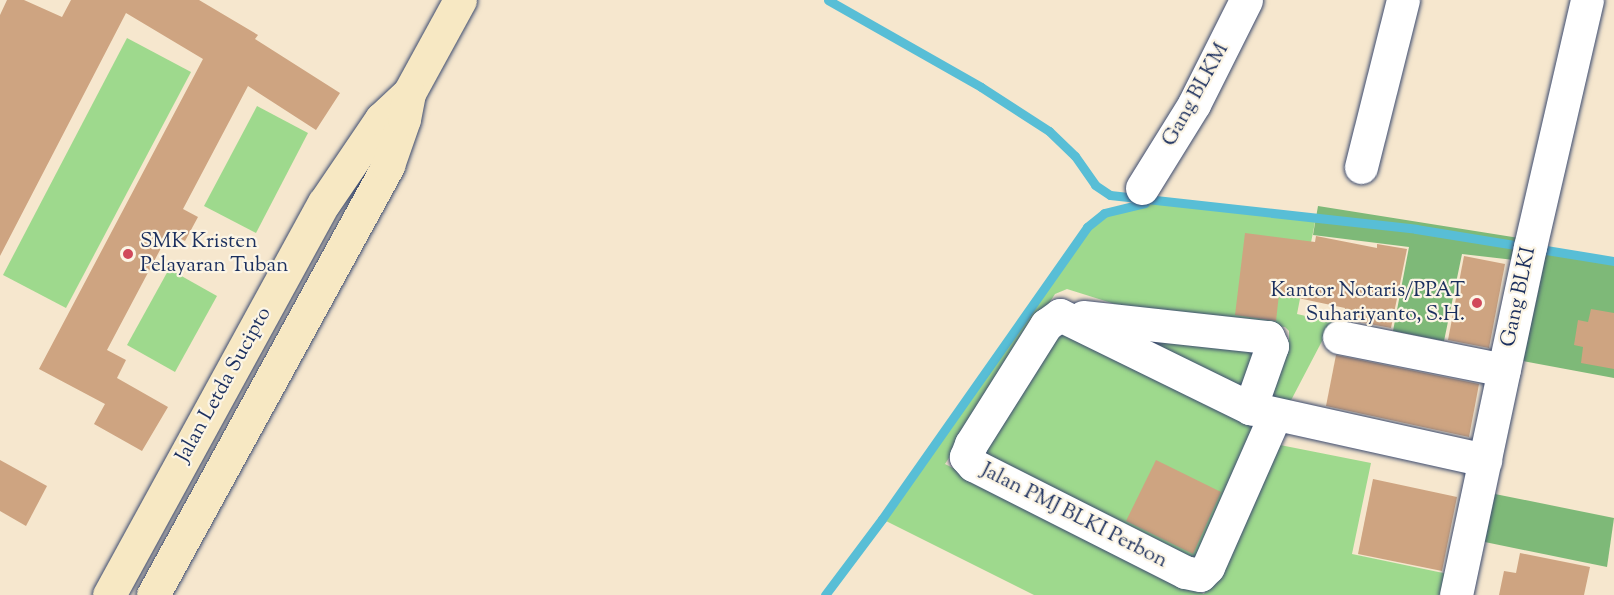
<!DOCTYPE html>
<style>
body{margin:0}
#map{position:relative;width:1614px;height:595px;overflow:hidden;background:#f6e7ce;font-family:"Sorts Mill Goudy",serif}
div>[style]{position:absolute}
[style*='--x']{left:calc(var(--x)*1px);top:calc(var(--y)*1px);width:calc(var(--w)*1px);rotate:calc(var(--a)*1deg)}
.green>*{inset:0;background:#9ed98d}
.forest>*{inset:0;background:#7eb978}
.stream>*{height:9px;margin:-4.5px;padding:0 4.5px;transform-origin:4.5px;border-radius:4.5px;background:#58bed6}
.building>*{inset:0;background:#cea481}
.roads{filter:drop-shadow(0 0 2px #3c4b6f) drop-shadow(0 0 2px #3c4b6f)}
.street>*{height:33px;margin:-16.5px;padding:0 16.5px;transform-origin:16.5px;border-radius:16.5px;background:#fff}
.secondary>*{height:33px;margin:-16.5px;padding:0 16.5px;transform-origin:16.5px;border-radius:16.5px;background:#f7e8c3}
.dots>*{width:16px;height:16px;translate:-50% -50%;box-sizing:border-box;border:3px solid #fcf5e5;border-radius:50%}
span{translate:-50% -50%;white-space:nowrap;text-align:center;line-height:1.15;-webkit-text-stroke:4.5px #fcf5e5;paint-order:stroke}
.street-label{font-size:21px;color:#1b2f5e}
.poi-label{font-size:21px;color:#1b2f5e}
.left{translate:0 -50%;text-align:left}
.right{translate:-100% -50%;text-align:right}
</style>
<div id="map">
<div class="green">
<div style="clip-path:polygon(127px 38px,191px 72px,66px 308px,3px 275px)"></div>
<div style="clip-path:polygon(257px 106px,308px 133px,256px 233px,204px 206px)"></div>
<div style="clip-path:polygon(1160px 202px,1316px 217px,1297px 314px,1332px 322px,1287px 408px,1274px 405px,1270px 390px,1289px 339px,1289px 331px,1285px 327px,1158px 313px,1118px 305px,1067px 289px,1055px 294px,945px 464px,1204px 594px,1265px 459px,1273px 448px,1280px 445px,1371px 463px,1352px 554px,1448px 574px,1444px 595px,1034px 595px,882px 519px,1087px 227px,1104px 213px,1114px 208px)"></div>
<div style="clip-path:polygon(169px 269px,217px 296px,175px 372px,127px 345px)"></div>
<div style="clip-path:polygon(1058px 327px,1256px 428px,1195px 564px,977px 454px)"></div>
<div style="clip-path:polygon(1121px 333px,1257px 347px,1241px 392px)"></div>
</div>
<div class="forest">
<div style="clip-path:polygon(1318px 206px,1519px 238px,1514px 260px,1462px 254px,1444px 341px,1393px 331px,1409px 247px,1313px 235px)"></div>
<div style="clip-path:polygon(1542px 249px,1614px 261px,1614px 378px,1518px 360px)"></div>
<div style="clip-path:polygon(1490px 493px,1614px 518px,1607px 567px,1480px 541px)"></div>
</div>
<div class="stream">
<div style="--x:828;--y:0;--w:176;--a:29.6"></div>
<div style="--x:981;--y:87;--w:81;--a:32.9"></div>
<div style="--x:1049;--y:131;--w:36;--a:44"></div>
<div style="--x:1075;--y:156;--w:35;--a:55"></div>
<div style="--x:1095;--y:185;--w:18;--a:34"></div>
<div style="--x:1110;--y:195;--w:308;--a:6.3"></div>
<div style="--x:1416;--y:229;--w:201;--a:9.2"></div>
<div style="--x:825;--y:595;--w:95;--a:-53.1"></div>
<div style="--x:882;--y:519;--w:357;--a:-54.9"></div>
<div style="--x:1087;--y:227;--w:22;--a:-39"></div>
<div style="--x:1104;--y:213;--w:42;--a:-13.7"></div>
</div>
<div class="building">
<div style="clip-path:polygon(7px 0,24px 0,62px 17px,71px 0,199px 0,258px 35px,255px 39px,340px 93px,316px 130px,248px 86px,183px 209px,198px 217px,185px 241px,169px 233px,107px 350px,126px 360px,117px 378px,168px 407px,142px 451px,94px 424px,105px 404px,39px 369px,203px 59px,126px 13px,0 256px,0 15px)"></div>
<div style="clip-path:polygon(1245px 233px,1315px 242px,1316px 236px,1377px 248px,1377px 244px,1407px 249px,1391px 328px,1343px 319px,1345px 308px,1279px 294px,1276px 321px,1235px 315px)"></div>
<div style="clip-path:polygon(1464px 256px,1505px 264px,1489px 348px,1448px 340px)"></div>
<div style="clip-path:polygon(1591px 309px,1614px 313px,1614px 369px,1581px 363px,1583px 347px,1574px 345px,1578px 320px,1588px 322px)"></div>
<div style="clip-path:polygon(1336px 355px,1479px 384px,1469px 437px,1326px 406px)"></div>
<div style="clip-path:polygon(0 460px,47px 486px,26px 526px,0 511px)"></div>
<div style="clip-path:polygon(1156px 460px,1221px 492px,1193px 554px,1126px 521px)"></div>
<div style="clip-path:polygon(1373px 479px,1457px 497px,1442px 571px,1358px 554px)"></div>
<div style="clip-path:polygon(1520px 553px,1590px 567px,1584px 595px,1499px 595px,1504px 571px,1516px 573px)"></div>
</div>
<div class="roads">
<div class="street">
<div style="--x:1361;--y:167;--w:172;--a:-75.9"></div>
<div style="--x:1142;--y:188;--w:99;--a:-58.2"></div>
<div style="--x:1194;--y:104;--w:116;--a:-63.4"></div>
<div style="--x:1083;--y:317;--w:186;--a:6.2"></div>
<div style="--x:1268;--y:337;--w:10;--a:66"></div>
<div style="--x:1272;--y:346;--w:66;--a:109.5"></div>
<div style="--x:1339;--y:337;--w:168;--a:11.3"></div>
<div style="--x:1275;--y:415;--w:166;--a:113.8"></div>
<div style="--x:1208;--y:567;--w:11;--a:135"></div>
<div style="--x:1200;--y:575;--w:15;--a:-169"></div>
<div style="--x:1185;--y:572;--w:237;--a:-153.2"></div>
<div style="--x:973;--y:465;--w:11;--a:-131"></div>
<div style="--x:966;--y:457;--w:14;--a:-69"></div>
<div style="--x:971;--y:444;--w:141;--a:-57.8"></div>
<div style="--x:1046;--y:325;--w:17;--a:-36"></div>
<div style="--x:1060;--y:315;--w:212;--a:26.1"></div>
<div style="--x:1250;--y:408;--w:241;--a:12.5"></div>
<div style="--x:1456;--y:595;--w:356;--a:-78"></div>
<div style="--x:1530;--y:247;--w:253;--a:-77"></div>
</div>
<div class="secondary">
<div style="--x:109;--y:595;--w:447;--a:-61.3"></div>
<div style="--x:324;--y:203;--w:102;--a:-55.8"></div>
<div style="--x:381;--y:119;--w:38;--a:-43"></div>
<div style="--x:409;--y:93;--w:106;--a:-61.3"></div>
<div style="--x:153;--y:595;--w:490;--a:-61.3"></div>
<div style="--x:388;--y:165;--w:49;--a:-70.8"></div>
<div style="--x:404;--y:119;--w:26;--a:-79"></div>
</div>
</div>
<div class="dots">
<div style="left:128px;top:254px;background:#d1495b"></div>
<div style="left:1477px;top:303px;background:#d1495b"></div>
</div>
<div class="street-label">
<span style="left:1196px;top:95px;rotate:-61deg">Gang BLKM</span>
<span style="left:1519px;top:297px;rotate:-78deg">Gang BLKI</span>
<span style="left:224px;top:385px;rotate:-61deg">Jalan Letda Sucipto</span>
<span style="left:1074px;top:516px;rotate:27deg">Jalan PMJ BLKI Perbon</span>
</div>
<div class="poi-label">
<span class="left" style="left:140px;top:254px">SMK Kristen<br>Pelayaran Tuban</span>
<span class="right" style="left:1465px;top:303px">Kantor Notaris/PPAT<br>Suhariyanto, S.H.</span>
</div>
</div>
